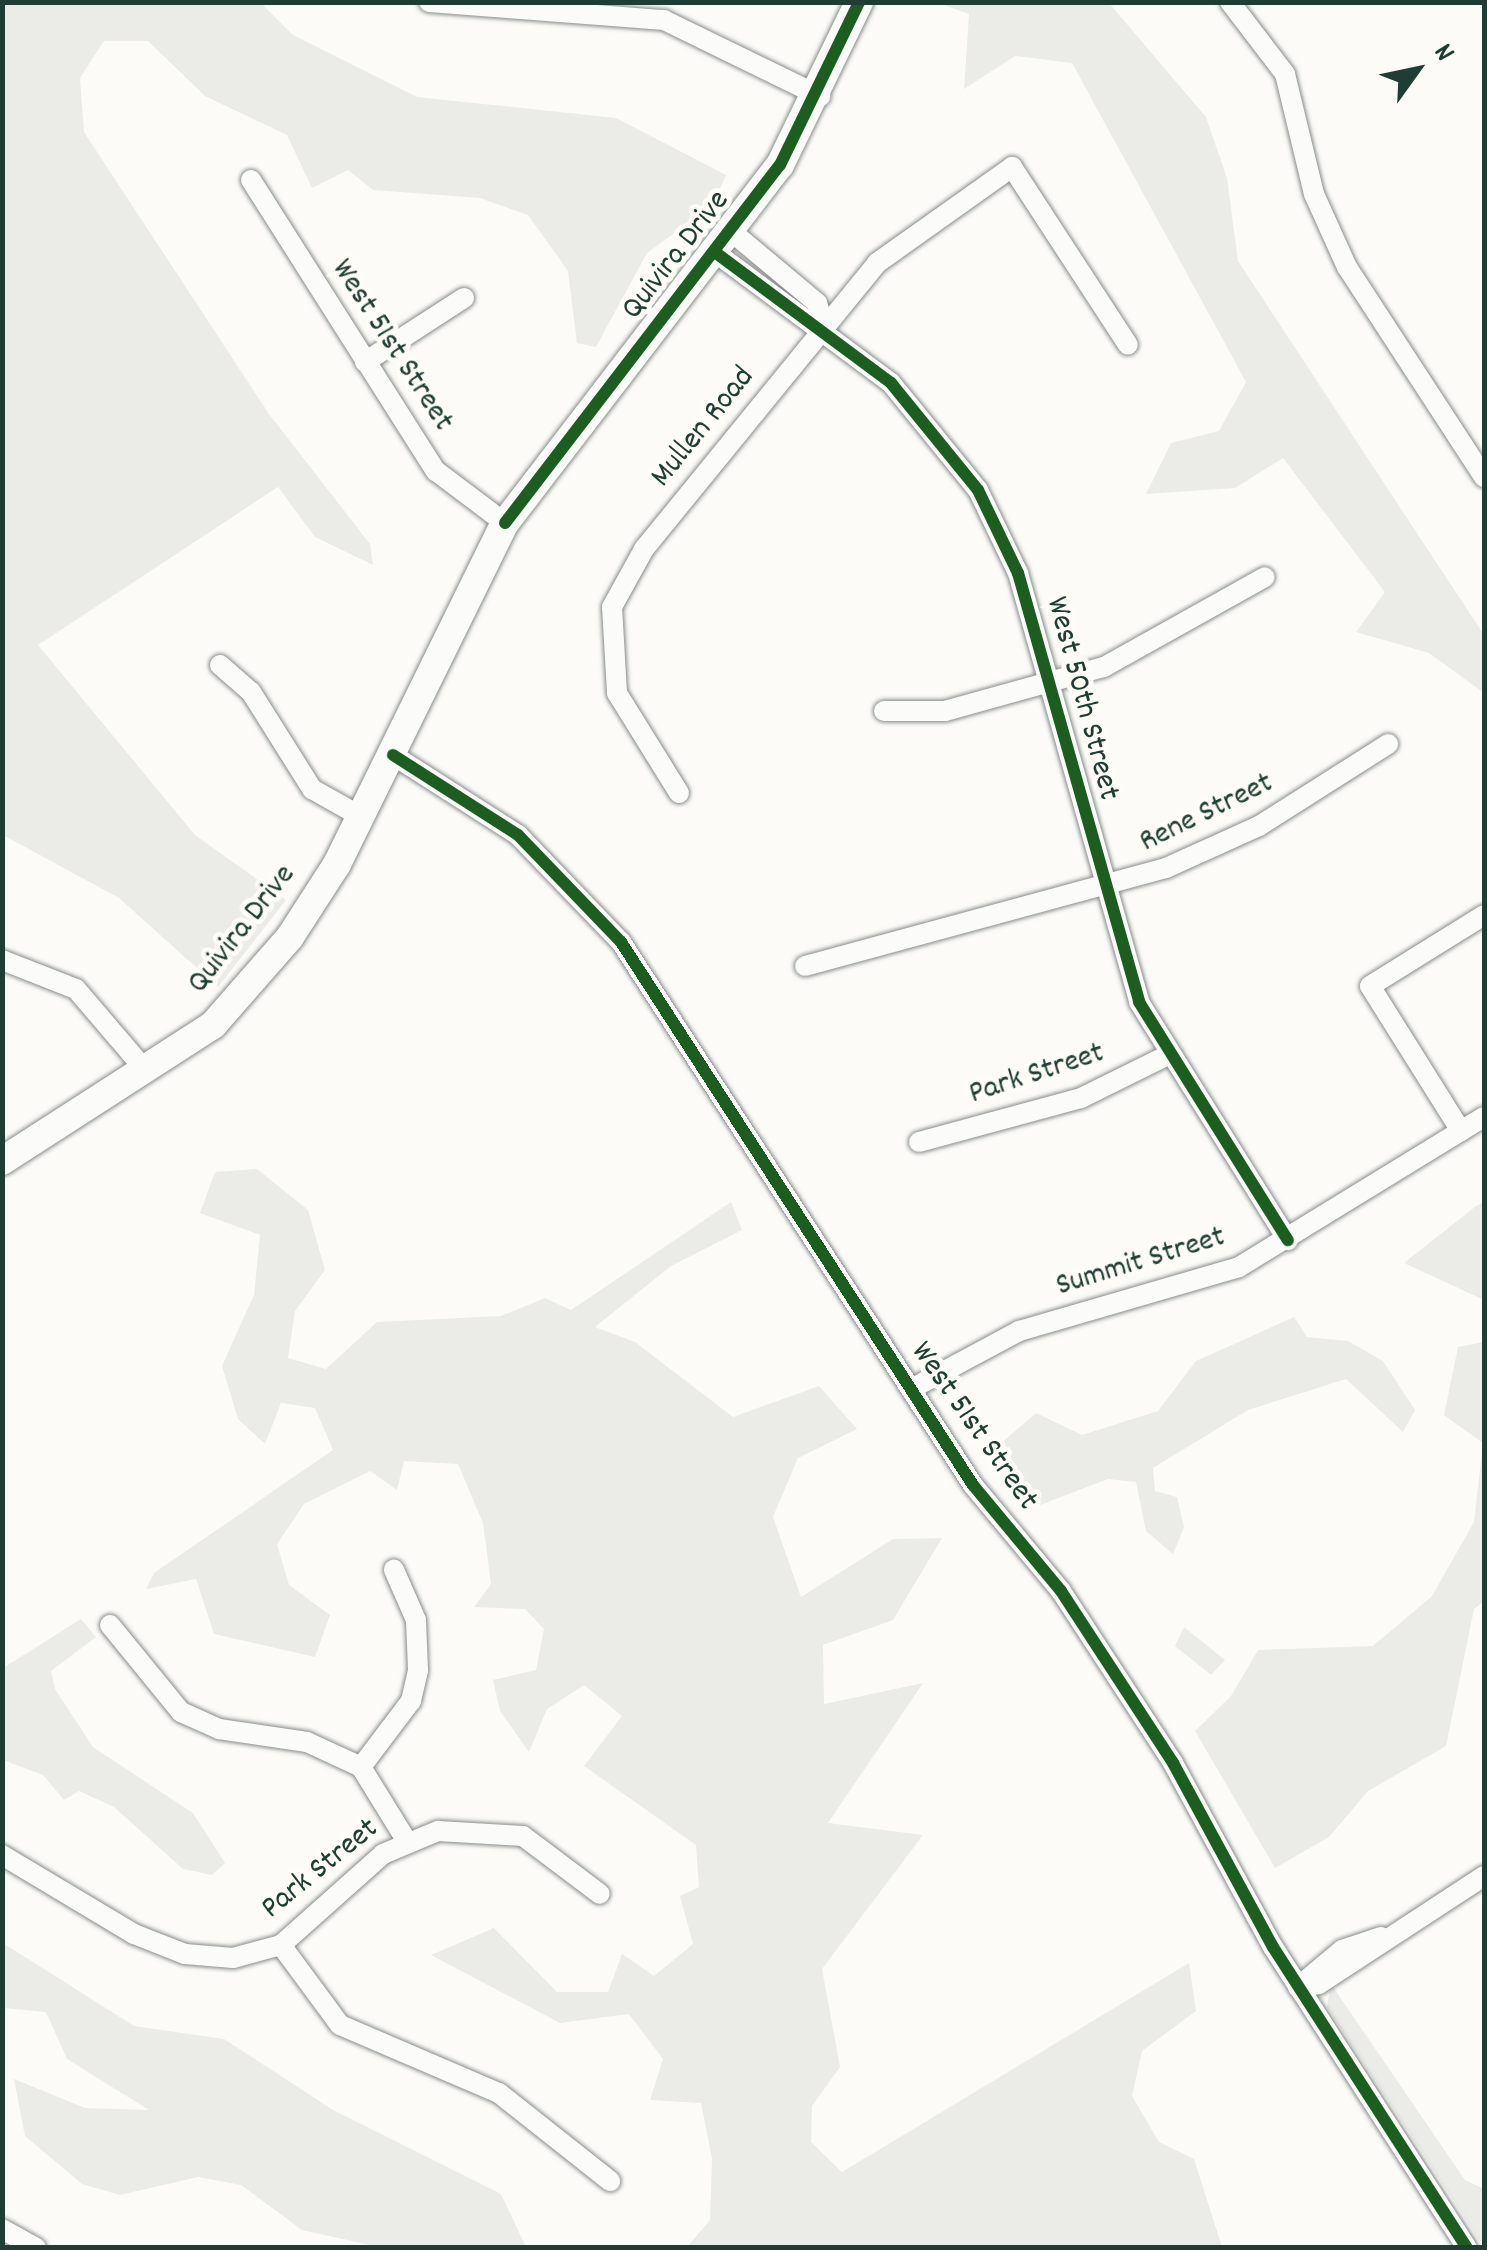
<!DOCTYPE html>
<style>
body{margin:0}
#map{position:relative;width:1487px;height:2250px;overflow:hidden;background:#fcfbf8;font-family:Dekko,sans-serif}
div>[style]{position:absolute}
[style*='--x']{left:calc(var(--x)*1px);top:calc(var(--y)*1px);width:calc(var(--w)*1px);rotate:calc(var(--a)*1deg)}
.green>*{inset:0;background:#ebece8}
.roads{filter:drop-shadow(0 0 2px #888d8a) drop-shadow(0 0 2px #888d8a)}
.minor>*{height:20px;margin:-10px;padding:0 10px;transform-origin:10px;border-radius:10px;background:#fbfbf9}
.major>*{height:28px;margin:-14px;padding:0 14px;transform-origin:14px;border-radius:14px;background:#fbfbf9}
.cycleway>*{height:12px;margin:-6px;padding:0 6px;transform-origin:6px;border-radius:6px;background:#1b5e20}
span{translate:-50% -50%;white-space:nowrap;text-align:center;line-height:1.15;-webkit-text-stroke:10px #fdfcf7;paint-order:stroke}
.street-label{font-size:32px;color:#1f3d34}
.frame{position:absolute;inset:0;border:5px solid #1f3d34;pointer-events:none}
.north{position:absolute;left:1367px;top:20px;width:100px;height:100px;-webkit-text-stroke:8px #fdfcf7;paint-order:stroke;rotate:57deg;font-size:28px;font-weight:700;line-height:40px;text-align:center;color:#1f3d34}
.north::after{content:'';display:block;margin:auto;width:35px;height:45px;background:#1f3d34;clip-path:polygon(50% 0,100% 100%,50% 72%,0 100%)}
</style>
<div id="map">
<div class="green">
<div style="clip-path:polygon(2px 3px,261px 3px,293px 35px,417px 97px,616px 118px,726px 175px,713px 205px,647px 253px,596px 347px,577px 343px,568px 271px,528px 215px,480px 198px,373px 190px,348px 170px,312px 188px,287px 135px,205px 96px,148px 41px,104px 41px,80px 78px,84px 132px,269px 414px,370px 544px,373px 565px,315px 537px,278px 487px,38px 645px,195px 835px,286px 900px,218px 987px,119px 898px,3px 835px)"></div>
<div style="clip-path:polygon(938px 3px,1109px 3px,1206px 117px,1227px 178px,1238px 261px,1484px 635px,1484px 693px,1429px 653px,1356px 632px,1385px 592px,1283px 458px,1235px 488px,1146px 494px,1171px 443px,1219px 431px,1246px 382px,1072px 63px,1015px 56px,964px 89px,969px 14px)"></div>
<div style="clip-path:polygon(257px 1169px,308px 1210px,325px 1270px,295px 1311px,288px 1358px,326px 1369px,377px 1322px,501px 1316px,545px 1298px,571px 1310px,731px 1202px,742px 1230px,671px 1266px,595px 1327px,635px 1342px,733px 1417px,819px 1386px,857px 1429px,798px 1458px,773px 1517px,801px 1597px,893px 1539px,942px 1538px,893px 1620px,823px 1645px,824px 1704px,923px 1683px,828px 1823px,923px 1835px,822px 1969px,840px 2067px,812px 2106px,811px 2142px,842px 2172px,1189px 1963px,1196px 2011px,1142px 2051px,1132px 2096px,1159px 2142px,1194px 2159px,1222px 2247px,687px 2247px,710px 2220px,712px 2159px,701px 2103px,650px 2100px,663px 2059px,629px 2014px,560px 2023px,431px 1955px,494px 1928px,557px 1992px,608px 1992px,622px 1954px,654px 1976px,693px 1944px,680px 1896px,699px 1887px,696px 1845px,584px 1766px,622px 1716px,584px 1685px,547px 1709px,529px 1752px,500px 1711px,493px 1680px,536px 1670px,544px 1629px,525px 1609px,474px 1607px,491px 1584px,483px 1523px,458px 1464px,404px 1461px,397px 1490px,370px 1471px,304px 1504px,277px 1544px,289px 1585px,330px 1615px,315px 1657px,214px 1634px,196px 1579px,146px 1589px,154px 1573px,333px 1450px,315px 1408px,281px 1403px,265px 1444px,238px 1419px,222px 1366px,254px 1295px,260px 1235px,200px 1213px,215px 1172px)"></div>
<div style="clip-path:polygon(1484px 1202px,1484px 1300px,1404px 1263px,1476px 1206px)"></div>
<div style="clip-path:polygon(1294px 1317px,1307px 1337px,1348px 1341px,1383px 1361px,1415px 1410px,1403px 1432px,1346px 1379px,1248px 1410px,1153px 1468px,1155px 1491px,1177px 1497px,1184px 1527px,1173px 1554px,1146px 1531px,1136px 1482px,1108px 1479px,1040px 1505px,987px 1455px,1036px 1413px,1082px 1435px,1158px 1411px,1196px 1361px)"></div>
<div style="clip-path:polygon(1484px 1342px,1484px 1601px,1474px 1609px,1446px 1746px,1368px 1791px,1329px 1837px,1275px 1868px,1195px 1731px,1231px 1696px,1258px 1650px,1373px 1646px,1432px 1596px,1474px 1522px,1483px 1443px,1444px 1415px,1458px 1347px)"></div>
<div style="clip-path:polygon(81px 1619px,96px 1637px,51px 1671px,55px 1689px,93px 1747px,193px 1813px,225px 1863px,212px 1875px,183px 1869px,114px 1807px,79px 1791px,64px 1800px,43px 1775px,3px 1760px,3px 1668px)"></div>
<div style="clip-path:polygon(1184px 1627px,1225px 1660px,1211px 1675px,1175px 1646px)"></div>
<div style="clip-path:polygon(3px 1943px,134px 2026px,224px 2039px,333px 2110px,501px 2194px,526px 2247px,379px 2247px,302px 2230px,241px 2185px,198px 2177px,120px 2195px,82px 2184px,25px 2136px,14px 2079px,85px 2108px,149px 2110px,67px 2059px,46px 2012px,3px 2008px)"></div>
<div style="clip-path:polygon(1331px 1984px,1465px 2180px,1484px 2189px,1484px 2247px,1327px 2007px)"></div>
</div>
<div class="roads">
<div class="minor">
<div style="--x:429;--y:2;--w:236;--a:4.4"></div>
<div style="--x:664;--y:20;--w:174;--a:26"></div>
<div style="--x:1230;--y:2;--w:91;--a:52.6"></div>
<div style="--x:1285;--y:74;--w:123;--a:76.4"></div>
<div style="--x:1314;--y:194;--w:80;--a:65.7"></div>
<div style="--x:1347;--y:267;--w:251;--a:56.9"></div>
<div style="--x:251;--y:180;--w:345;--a:57.6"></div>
<div style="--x:436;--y:471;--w:86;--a:37"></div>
<div style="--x:732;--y:232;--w:111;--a:39.9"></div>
<div style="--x:817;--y:303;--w:24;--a:73"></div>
<div style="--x:716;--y:253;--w:218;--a:36.6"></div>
<div style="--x:891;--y:383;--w:138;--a:50.9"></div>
<div style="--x:978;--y:490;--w:92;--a:64.3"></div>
<div style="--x:1018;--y:573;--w:446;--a:74.2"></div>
<div style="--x:1139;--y:1002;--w:281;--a:58"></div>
<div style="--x:365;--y:362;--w:118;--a:-32.9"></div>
<div style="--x:220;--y:665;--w:41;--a:41.1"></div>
<div style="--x:251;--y:692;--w:115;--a:57.8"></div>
<div style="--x:312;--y:789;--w:55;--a:29.4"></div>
<div style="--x:884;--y:711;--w:61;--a:0"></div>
<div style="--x:945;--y:711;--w:165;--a:-15.5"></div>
<div style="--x:1104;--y:667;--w:184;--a:-29.2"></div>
<div style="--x:393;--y:755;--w:148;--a:32.6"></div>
<div style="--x:518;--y:835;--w:149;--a:46.1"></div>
<div style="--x:621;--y:942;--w:647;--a:57.05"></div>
<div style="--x:973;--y:1485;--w:138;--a:50.3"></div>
<div style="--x:1061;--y:1591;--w:205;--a:56.9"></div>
<div style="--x:1173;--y:1763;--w:209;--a:61.5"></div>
<div style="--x:1273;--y:1947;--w:358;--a:57.2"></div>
<div style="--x:679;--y:793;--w:118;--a:-121.8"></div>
<div style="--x:617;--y:693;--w:86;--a:-93.3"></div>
<div style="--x:612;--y:607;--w:66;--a:-61.1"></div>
<div style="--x:644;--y:549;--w:369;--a:-50.8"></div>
<div style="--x:877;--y:263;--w:166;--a:-35.4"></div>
<div style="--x:1012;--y:167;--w:212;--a:56.9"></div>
<div style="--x:2;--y:960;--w:79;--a:21.4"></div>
<div style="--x:76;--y:989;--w:108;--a:49.5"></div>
<div style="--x:805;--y:966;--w:374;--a:-15.2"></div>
<div style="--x:1166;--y:868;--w:102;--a:-24.3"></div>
<div style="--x:1259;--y:826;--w:153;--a:-32.4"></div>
<div style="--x:1461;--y:1131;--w:171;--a:-122.1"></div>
<div style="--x:1370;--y:986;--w:134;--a:-31.9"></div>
<div style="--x:919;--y:1142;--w:168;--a:-15.2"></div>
<div style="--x:1081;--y:1098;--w:97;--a:-26.3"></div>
<div style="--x:911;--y:1389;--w:123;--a:-28.2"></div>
<div style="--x:1019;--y:1331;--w:229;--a:-16.2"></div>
<div style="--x:1239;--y:1267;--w:287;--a:-31.5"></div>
<div style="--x:110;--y:1625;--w:112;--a:50.8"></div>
<div style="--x:181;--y:1712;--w:42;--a:24.1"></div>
<div style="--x:219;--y:1729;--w:89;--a:8.4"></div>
<div style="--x:307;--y:1742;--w:60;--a:24.8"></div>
<div style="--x:361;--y:1767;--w:86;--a:58.3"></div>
<div style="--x:361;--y:1767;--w:83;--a:-52.9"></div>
<div style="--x:411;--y:1701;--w:32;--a:-77"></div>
<div style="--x:418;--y:1670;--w:50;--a:-92.3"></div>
<div style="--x:416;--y:1620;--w:55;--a:-113.7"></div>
<div style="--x:2;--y:1855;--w:154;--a:30.9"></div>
<div style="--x:134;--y:1934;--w:55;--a:21.4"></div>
<div style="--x:185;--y:1954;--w:48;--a:4.8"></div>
<div style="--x:233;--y:1958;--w:50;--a:-15.2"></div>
<div style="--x:281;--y:1945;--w:137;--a:-41.7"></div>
<div style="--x:383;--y:1854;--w:60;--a:-22.7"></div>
<div style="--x:438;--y:1831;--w:85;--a:3.4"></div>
<div style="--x:523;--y:1836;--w:96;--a:37"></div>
<div style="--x:281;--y:1945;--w:99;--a:53.6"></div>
<div style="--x:340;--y:2025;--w:173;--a:23.2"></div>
<div style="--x:499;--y:2093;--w:142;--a:38.4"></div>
<div style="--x:1298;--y:1987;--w:21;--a:-8"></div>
<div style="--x:1319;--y:1984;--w:197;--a:-33.2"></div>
<div style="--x:1298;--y:1987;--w:57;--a:-40.1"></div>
<div style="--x:1342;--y:1950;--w:41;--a:-18.4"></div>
<div style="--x:2;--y:2229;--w:39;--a:29"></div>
</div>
<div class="major">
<div style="--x:2;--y:1161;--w:251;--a:-32.8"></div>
<div style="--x:213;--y:1025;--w:117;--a:-48.8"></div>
<div style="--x:290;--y:937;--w:87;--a:-57.2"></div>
<div style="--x:337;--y:864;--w:380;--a:-63.8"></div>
<div style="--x:505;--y:523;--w:451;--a:-52.5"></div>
<div style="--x:780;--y:165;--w:181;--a:-64.1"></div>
</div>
</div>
<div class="cycleway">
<div style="--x:716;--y:253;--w:218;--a:36.6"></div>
<div style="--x:891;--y:383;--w:138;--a:50.9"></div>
<div style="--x:978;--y:490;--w:92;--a:64.3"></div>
<div style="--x:1018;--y:573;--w:446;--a:74.2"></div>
<div style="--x:1139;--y:1002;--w:281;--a:58"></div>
<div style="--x:505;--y:523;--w:451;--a:-52.5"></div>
<div style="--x:780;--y:165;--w:181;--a:-64.1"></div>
<div style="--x:393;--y:755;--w:148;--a:32.6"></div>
<div style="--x:518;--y:835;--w:149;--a:46.1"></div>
<div style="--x:621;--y:942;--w:647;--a:57.05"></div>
<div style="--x:973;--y:1485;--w:138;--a:50.3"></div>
<div style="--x:1061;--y:1591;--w:205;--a:56.9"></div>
<div style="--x:1173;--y:1763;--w:209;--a:61.5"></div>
<div style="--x:1273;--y:1947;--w:358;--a:57.2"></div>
</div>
<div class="street-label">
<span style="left:677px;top:256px;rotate:-52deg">Quivira Drive</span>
<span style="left:391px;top:346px;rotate:57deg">West 51st Street</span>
<span style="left:704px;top:428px;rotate:-51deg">Mullen Road</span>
<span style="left:1081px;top:699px;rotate:75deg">West 50th Street</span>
<span style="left:1207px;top:814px;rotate:-26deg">Rene Street</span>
<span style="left:243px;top:930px;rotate:-52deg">Quivira Drive</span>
<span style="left:1037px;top:1075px;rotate:-18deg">Park Street</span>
<span style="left:1141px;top:1263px;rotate:-17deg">Summit Street</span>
<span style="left:973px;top:1427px;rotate:55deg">West 51st Street</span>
<span style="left:321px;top:1870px;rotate:-39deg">Park Street</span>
</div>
<div class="frame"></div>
<div class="north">N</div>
</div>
